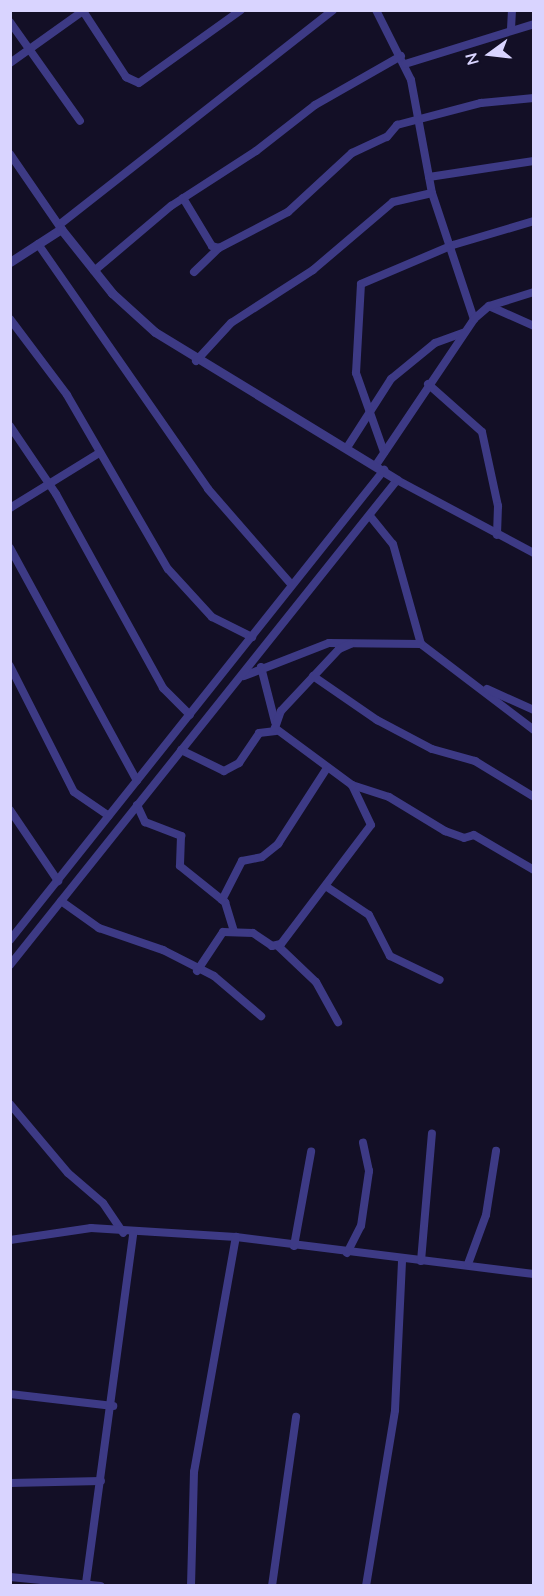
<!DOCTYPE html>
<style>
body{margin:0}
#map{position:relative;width:544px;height:1596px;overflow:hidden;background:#130f26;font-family:"Nunito Sans",sans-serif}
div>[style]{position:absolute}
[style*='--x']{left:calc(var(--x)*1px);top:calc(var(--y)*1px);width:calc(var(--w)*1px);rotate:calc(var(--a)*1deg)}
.minor>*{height:8px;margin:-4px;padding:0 4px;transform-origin:4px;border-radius:4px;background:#3d3a85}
.tertiary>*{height:9px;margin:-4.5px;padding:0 4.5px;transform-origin:4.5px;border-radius:4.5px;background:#3d3a85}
span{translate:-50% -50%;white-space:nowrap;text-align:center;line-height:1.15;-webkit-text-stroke:4.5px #130f26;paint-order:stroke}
.frame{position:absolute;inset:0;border:12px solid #d9d4ff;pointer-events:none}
.north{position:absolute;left:460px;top:24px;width:60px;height:60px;-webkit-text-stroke:4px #130f26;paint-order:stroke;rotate:255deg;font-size:16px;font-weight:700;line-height:24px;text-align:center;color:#d9d4ff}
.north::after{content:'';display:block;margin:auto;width:21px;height:27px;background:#d9d4ff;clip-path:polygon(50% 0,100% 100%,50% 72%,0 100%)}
</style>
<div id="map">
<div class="minor">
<div style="--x:376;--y:10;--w:78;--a:63.4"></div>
<div style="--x:411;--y:80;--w:115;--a:79.5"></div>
<div style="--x:432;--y:193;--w:133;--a:71.6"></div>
<div style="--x:10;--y:22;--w:121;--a:54.7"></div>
<div style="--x:511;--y:29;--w:19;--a:-87"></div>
<div style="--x:10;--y:63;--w:90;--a:-35.5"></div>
<div style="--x:83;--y:11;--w:79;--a:56.9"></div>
<div style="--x:126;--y:77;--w:14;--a:25"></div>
<div style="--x:139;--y:83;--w:125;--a:-35.6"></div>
<div style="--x:405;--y:64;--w:135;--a:-17.2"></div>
<div style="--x:10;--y:154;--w:88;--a:55.6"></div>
<div style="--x:429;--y:177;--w:106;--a:-8.7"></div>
<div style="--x:183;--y:198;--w:56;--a:58.9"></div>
<div style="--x:212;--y:246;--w:7;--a:16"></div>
<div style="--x:219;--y:248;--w:78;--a:-27.6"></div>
<div style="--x:288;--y:212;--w:87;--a:-42.7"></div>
<div style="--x:352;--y:153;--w:38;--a:-25"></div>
<div style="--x:387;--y:137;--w:16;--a:-50"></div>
<div style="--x:397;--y:125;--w:87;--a:-14.7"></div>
<div style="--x:481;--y:103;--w:53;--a:-5.4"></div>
<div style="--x:59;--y:225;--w:348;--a:-38.1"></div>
<div style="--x:38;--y:244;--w:298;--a:55.2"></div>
<div style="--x:208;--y:489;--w:126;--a:48.9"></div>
<div style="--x:94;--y:271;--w:101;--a:-40.2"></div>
<div style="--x:171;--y:206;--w:101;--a:-32.9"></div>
<div style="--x:256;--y:151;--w:75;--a:-37.9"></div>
<div style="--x:315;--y:105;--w:99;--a:-29.7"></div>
<div style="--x:194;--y:272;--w:35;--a:-44"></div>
<div style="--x:489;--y:306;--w:49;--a:24"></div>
<div style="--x:10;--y:319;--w:95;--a:53.1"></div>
<div style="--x:67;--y:395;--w:201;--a:59.9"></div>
<div style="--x:168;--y:569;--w:65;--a:47.5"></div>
<div style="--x:212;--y:617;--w:45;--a:26.6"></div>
<div style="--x:196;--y:361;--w:52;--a:-47.4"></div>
<div style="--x:231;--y:323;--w:98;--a:-32.9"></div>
<div style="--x:313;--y:270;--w:105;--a:-40.4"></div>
<div style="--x:393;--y:202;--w:40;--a:-13"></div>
<div style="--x:428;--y:384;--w:72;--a:41.6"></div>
<div style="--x:482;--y:432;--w:76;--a:77.8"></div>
<div style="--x:498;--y:506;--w:29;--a:92"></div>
<div style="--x:10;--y:426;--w:82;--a:55.9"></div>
<div style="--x:56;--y:494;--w:222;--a:61.1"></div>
<div style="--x:163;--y:688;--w:38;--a:45"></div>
<div style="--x:348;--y:446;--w:80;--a:-57.3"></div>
<div style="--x:391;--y:379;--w:57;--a:-39.3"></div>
<div style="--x:435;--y:343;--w:30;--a:-20"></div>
<div style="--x:384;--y:452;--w:84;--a:-109.5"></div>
<div style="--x:356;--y:373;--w:89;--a:-86.8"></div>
<div style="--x:361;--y:284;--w:100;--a:-23"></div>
<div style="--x:453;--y:245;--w:84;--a:-16.5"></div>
<div style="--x:376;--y:465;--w:176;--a:-56.1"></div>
<div style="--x:474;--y:319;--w:20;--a:-41"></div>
<div style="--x:489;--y:306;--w:47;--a:-17.3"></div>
<div style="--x:10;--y:508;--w:105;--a:-31.7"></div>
<div style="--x:370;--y:516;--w:36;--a:51"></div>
<div style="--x:393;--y:544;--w:104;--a:74.4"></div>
<div style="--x:421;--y:644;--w:142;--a:37.3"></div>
<div style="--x:10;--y:548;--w:265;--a:61.4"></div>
<div style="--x:10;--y:666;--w:141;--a:63.1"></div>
<div style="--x:74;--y:792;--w:42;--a:34.4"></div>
<div style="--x:261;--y:667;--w:57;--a:75.7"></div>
<div style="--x:244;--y:676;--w:91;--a:-21.2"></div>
<div style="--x:329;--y:643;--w:92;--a:0.6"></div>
<div style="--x:313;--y:676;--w:78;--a:34.5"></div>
<div style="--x:377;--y:720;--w:62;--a:27.8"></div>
<div style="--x:432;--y:749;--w:45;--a:15.6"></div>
<div style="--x:475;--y:761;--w:69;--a:31.4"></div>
<div style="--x:487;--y:689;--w:51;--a:24.1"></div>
<div style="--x:181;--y:750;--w:48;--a:26"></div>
<div style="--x:224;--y:771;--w:17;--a:-28"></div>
<div style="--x:239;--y:763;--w:36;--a:-56"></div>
<div style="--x:259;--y:733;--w:17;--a:-7"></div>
<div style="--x:352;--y:785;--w:39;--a:18"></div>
<div style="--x:389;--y:797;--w:66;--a:31.3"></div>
<div style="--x:445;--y:831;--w:20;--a:20"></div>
<div style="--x:464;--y:838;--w:10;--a:-17"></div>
<div style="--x:474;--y:835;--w:69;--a:30.3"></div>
<div style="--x:137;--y:805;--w:19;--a:65"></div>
<div style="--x:145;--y:822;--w:39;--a:21"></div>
<div style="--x:181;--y:836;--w:30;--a:92"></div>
<div style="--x:180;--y:866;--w:58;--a:38.7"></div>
<div style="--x:225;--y:902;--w:31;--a:73"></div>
<div style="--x:10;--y:810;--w:86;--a:55.9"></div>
<div style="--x:327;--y:887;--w:50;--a:33.7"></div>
<div style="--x:369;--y:915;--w:46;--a:62.9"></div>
<div style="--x:390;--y:956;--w:55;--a:25.6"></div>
<div style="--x:222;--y:900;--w:44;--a:-62.9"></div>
<div style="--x:242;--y:861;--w:20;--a:-11"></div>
<div style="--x:262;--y:857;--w:21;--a:-39"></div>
<div style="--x:278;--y:844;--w:90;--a:-57.2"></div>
<div style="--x:61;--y:901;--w:47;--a:35.4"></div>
<div style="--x:99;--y:928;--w:68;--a:19"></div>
<div style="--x:163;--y:950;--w:57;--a:27"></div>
<div style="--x:214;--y:976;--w:62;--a:40.4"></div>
<div style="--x:10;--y:940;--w:601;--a:-51.49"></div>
<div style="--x:278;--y:946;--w:52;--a:43.5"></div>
<div style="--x:316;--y:982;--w:46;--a:61.2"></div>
<div style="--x:10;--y:965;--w:620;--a:-51.41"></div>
<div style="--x:397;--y:480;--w:155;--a:28.1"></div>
<div style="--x:197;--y:971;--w:47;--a:-56.3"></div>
<div style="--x:223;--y:932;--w:30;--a:2"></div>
<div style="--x:253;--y:933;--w:23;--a:34"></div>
<div style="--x:272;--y:946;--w:9;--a:-13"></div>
<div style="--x:281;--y:944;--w:149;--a:-52.9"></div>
<div style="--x:371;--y:825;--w:44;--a:-115.4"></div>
<div style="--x:352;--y:785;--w:96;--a:-143.5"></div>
<div style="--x:275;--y:728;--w:18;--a:-71"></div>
<div style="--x:281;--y:711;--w:85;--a:-46.9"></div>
<div style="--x:339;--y:649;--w:13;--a:-23"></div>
<div style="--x:10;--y:1104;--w:90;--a:50"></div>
<div style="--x:68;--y:1173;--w:46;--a:40.6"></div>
<div style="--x:103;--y:1203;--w:36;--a:56"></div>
<div style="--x:10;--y:1240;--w:82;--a:-8.4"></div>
<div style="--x:91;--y:1228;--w:145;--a:3.6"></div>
<div style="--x:236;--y:1237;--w:300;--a:7.1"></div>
<div style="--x:294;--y:1246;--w:96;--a:-79.7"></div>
<div style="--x:347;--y:1253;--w:30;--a:-63"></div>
<div style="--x:361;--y:1226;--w:56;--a:-81.7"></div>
<div style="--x:369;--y:1171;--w:29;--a:-102"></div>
<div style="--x:421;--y:1261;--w:128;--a:-85.1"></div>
<div style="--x:468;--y:1264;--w:52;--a:-69.8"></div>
<div style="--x:486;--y:1215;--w:65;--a:-81.1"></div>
<div style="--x:10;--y:1394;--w:104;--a:6.6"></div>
<div style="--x:10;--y:1483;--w:91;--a:-1.3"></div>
<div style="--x:10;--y:1577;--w:91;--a:5.6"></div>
<div style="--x:86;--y:1583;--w:352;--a:-82.3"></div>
<div style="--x:191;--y:1586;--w:114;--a:-88.5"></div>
<div style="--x:194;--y:1472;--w:239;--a:-79.9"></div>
<div style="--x:272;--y:1586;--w:171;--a:-81.9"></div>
<div style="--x:366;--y:1586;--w:178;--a:-80.6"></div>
<div style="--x:395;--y:1410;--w:150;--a:-87.3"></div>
</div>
<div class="tertiary">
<div style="--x:10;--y:262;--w:61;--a:-32.9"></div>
<div style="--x:61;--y:229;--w:82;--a:51.4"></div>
<div style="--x:112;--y:293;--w:58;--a:42.2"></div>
<div style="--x:155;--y:332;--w:284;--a:31.4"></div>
</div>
<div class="frame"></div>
<div class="north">N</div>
</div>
